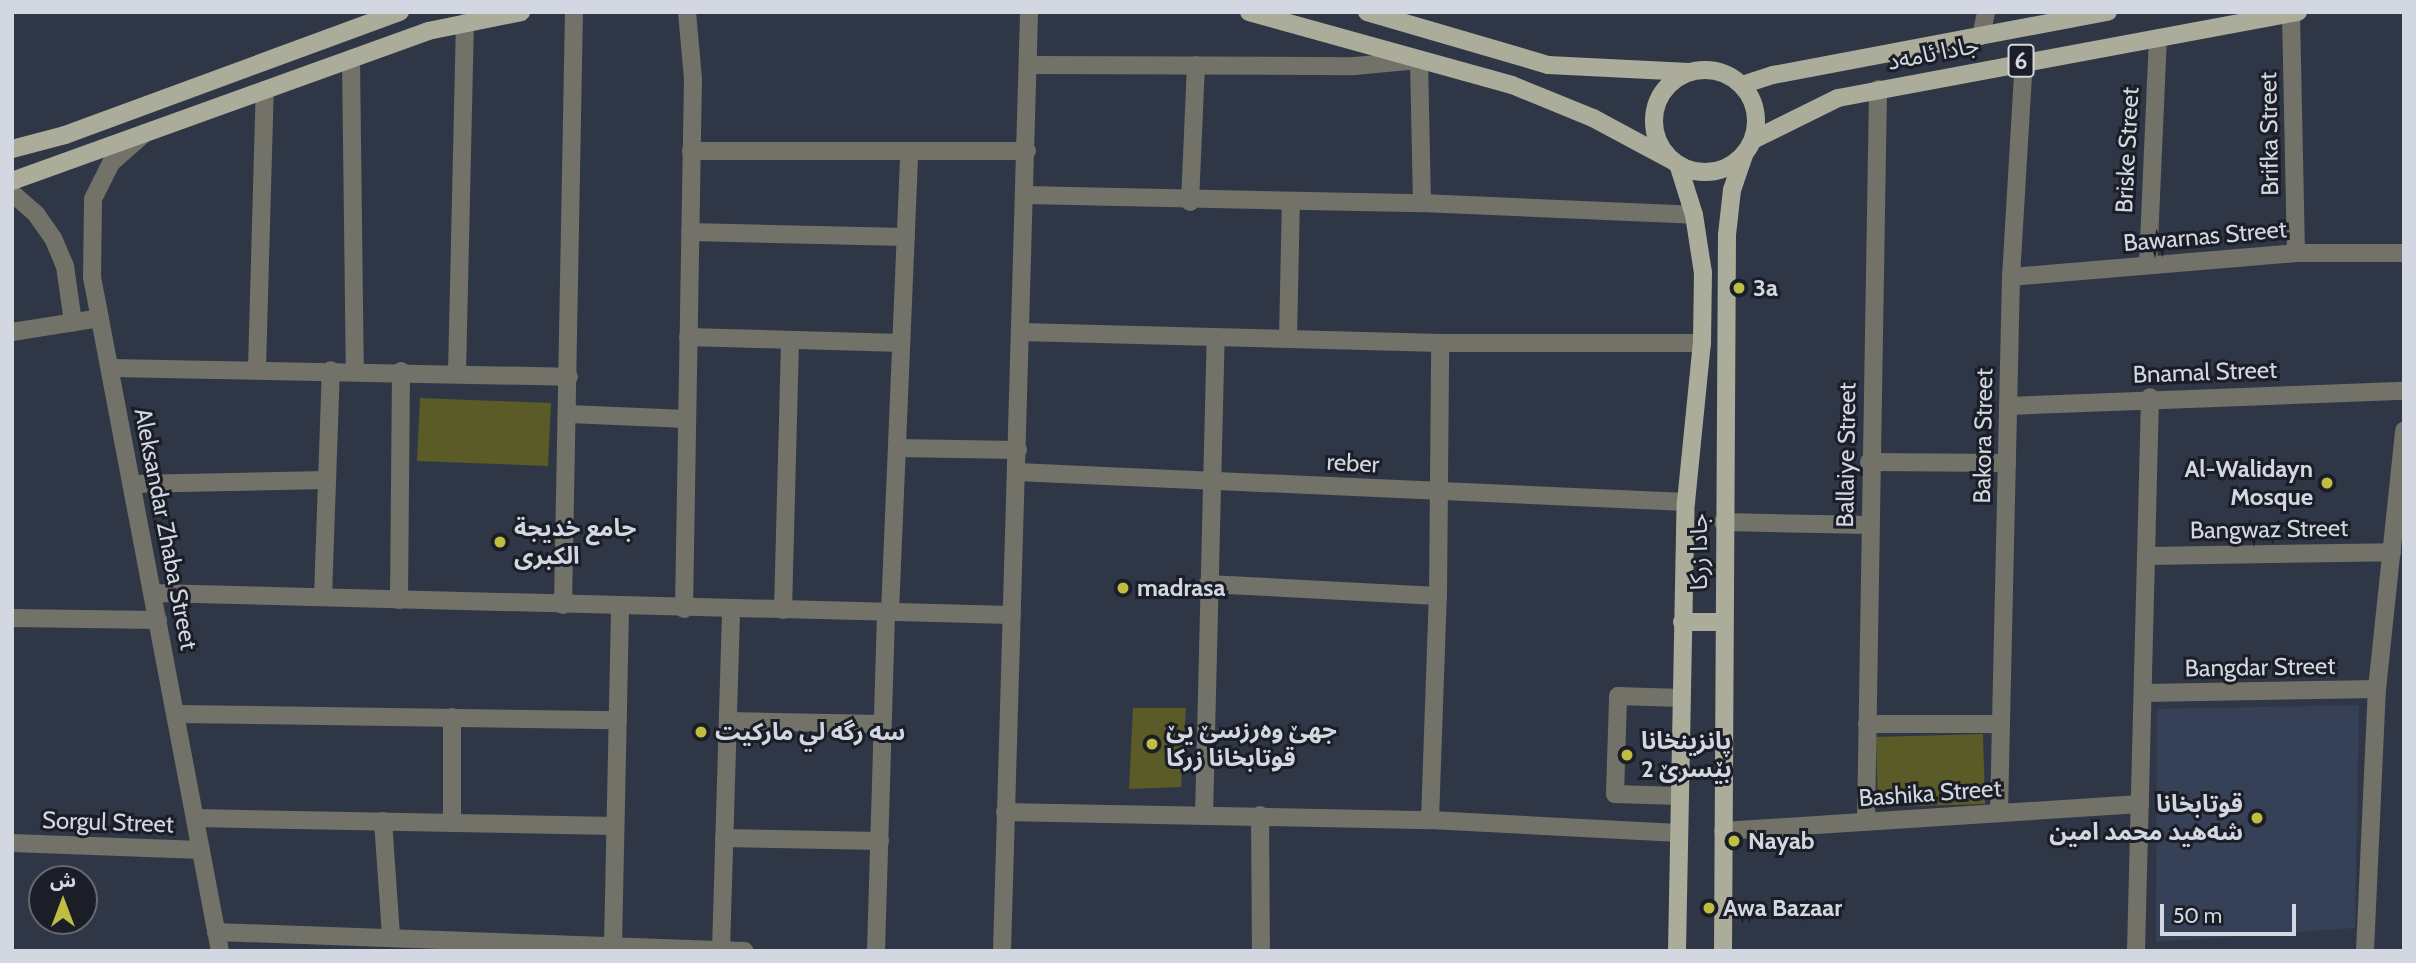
<!DOCTYPE html>
<meta charset="utf-8">
<style>
body{margin:0}
#map{position:relative;width:2416px;height:963px;overflow:hidden;background:#2f3747;font-family:Cabin,"Noto Sans Arabic",sans-serif}
div>[style]{position:absolute}
[style*='--x']{left:calc(var(--x)*1px);top:calc(var(--y)*1px);width:calc(var(--w)*1px);rotate:calc(var(--a)*1deg)}
.built>*{inset:0;background:#364056}
.green>*{inset:0;background:#5b5b27}
.minor>*{height:18px;margin:-9px;padding:0 9px;transform-origin:9px;border-radius:9px;background:#727269}
.major>*{height:18px;margin:-9px;padding:0 9px;transform-origin:9px;border-radius:9px;background:#abac9a}
.major>.ring{margin:-9px;padding:0;box-sizing:content-box;background:none;border:18px solid #abac9a;border-radius:50%}
.dots>*{width:19px;height:19px;translate:-50% -50%;box-sizing:border-box;border:4px solid #1b1e26;border-radius:50%}
span{translate:-50% -50%;white-space:nowrap;text-align:center;line-height:1.15;-webkit-text-stroke:6px #1b1e26;paint-order:stroke}
.shield-label span{padding:2px 5px;background:#1b1e26;border:2px solid;border-radius:5px;-webkit-text-stroke-width:0}
.shield-label{font-size:23px;color:#d2d7e1;font-weight:700}
.street-label{font-size:24px;color:#d2d7e1}
.poi-label{font-size:24px;color:#d2d7e1;font-weight:700}
.left{translate:0 -50%;text-align:left}
.right{translate:-100% -50%;text-align:right}
.frame{position:absolute;inset:0;border:14px solid #d2d7e1;pointer-events:none}
.north{position:absolute;left:28px;top:865px;width:70px;height:70px;box-sizing:border-box;background:#1b1e26;border:2px solid #646871;border-radius:50%;rotate:0deg;font-size:19px;font-weight:700;line-height:28px;text-align:center;color:#d2d7e1}
.north::after{content:'';display:block;margin:auto;width:24px;height:32px;background:#bfbe41;clip-path:polygon(50% 0,100% 100%,50% 72%,0 100%)}
.scale{position:absolute;left:2160px;top:904px;width:136px;height:32px;box-sizing:border-box;border:4px solid #d2d7e1;border-top:0;padding-left:9px;font-size:21px;line-height:24px;white-space:nowrap;color:#d2d7e1;-webkit-text-stroke:5px #1b1e26;paint-order:stroke}
</style>
<div id="map">
<div class="built">
<div style="clip-path:polygon(2359px 705px,2355px 928px,2156px 942px,2157px 709px)"></div>
</div>
<div class="green">
<div style="clip-path:polygon(420px 398px,551px 403px,548px 466px,417px 461px)"></div>
<div style="clip-path:polygon(1133px 708px,1186px 708px,1181px 787px,1129px 789px)"></div>
<div style="clip-path:polygon(1983px 734px,1985px 804px,1878px 807px,1876px 737px)"></div>
</div>
<div class="minor">
<div style="--x:2291;--y:14;--w:239;--a:88.8"></div>
<div style="--x:1981;--y:36;--w:25;--a:-78"></div>
<div style="--x:351;--y:59;--w:312;--a:89.3"></div>
<div style="--x:1030;--y:65;--w:325;--a:0.2"></div>
<div style="--x:1355;--y:66;--w:64;--a:-5.4"></div>
<div style="--x:1419;--y:60;--w:143;--a:88.8"></div>
<div style="--x:145;--y:133;--w:45;--a:138.6"></div>
<div style="--x:111;--y:163;--w:40;--a:116.6"></div>
<div style="--x:93;--y:199;--w:78;--a:90.7"></div>
<div style="--x:92;--y:277;--w:686;--a:79.25"></div>
<div style="--x:691;--y:151;--w:336;--a:0"></div>
<div style="--x:12;--y:193;--w:32;--a:41"></div>
<div style="--x:36;--y:214;--w:29;--a:55"></div>
<div style="--x:53;--y:238;--w:30;--a:67"></div>
<div style="--x:65;--y:266;--w:57;--a:81.9"></div>
<div style="--x:1025;--y:195;--w:397;--a:1.2"></div>
<div style="--x:1422;--y:203;--w:272;--a:2.5"></div>
<div style="--x:1190;--y:202;--w:137;--a:-87.5"></div>
<div style="--x:690;--y:232;--w:216;--a:1.3"></div>
<div style="--x:2148;--y:265;--w:227;--a:-87.5"></div>
<div style="--x:2011;--y:277;--w:286;--a:-4.8"></div>
<div style="--x:2296;--y:253;--w:108;--a:0"></div>
<div style="--x:12;--y:332;--w:89;--a:-9"></div>
<div style="--x:1021;--y:332;--w:419;--a:1.5"></div>
<div style="--x:1440;--y:343;--w:262;--a:0"></div>
<div style="--x:688;--y:337;--w:213;--a:1.6"></div>
<div style="--x:1288;--y:339;--w:138;--a:-88.8"></div>
<div style="--x:111;--y:368;--w:458;--a:1.1"></div>
<div style="--x:257;--y:368;--w:278;--a:-88.4"></div>
<div style="--x:457;--y:373;--w:350;--a:-88.7"></div>
<div style="--x:2008;--y:406;--w:396;--a:-2.2"></div>
<div style="--x:568;--y:414;--w:119;--a:2.4"></div>
<div style="--x:897;--y:448;--w:121;--a:0.9"></div>
<div style="--x:1869;--y:462;--w:138;--a:0.4"></div>
<div style="--x:1017;--y:472;--w:670;--a:2.57"></div>
<div style="--x:133;--y:484;--w:193;--a:-1.2"></div>
<div style="--x:1723;--y:522;--w:146;--a:1.2"></div>
<div style="--x:2147;--y:556;--w:245;--a:-0.9"></div>
<div style="--x:1208;--y:584;--w:230;--a:3"></div>
<div style="--x:154;--y:593;--w:858;--a:1.47"></div>
<div style="--x:323;--y:596;--w:226;--a:-88"></div>
<div style="--x:399;--y:600;--w:229;--a:-89.5"></div>
<div style="--x:563;--y:605;--w:593;--a:-88.94"></div>
<div style="--x:684;--y:609;--w:530;--a:-89.03"></div>
<div style="--x:693;--y:79;--w:67;--a:-95.1"></div>
<div style="--x:783;--y:610;--w:270;--a:-88.5"></div>
<div style="--x:890;--y:612;--w:460;--a:-87.6"></div>
<div style="--x:12;--y:618;--w:146;--a:0.8"></div>
<div style="--x:2143;--y:693;--w:234;--a:-1"></div>
<div style="--x:176;--y:714;--w:442;--a:0.8"></div>
<div style="--x:452;--y:717;--w:106;--a:90"></div>
<div style="--x:728;--y:721;--w:154;--a:1.1"></div>
<div style="--x:1867;--y:724;--w:134;--a:0"></div>
<div style="--x:1679;--y:796;--w:64;--a:-178.2"></div>
<div style="--x:1615;--y:794;--w:98;--a:-88.2"></div>
<div style="--x:1618;--y:696;--w:63;--a:1.8"></div>
<div style="--x:1005;--y:812;--w:425;--a:1.1"></div>
<div style="--x:1430;--y:820;--w:249;--a:3"></div>
<div style="--x:1999;--y:813;--w:536;--a:-88.72"></div>
<div style="--x:2011;--y:277;--w:216;--a:-86.6"></div>
<div style="--x:1260;--y:815;--w:136;--a:89.6"></div>
<div style="--x:1204;--y:816;--w:479;--a:-88.6"></div>
<div style="--x:195;--y:818;--w:420;--a:1.1"></div>
<div style="--x:1430;--y:820;--w:224;--a:-88"></div>
<div style="--x:1438;--y:596;--w:253;--a:-89.5"></div>
<div style="--x:383;--y:821;--w:115;--a:86"></div>
<div style="--x:1866;--y:822;--w:733;--a:-89.06"></div>
<div style="--x:1723;--y:831;--w:418;--a:-3.7"></div>
<div style="--x:724;--y:838;--w:156;--a:1.1"></div>
<div style="--x:12;--y:843;--w:189;--a:2.1"></div>
<div style="--x:216;--y:932;--w:529;--a:2.06"></div>
<div style="--x:613;--y:945;--w:338;--a:-88.8"></div>
<div style="--x:721;--y:950;--w:341;--a:-88.3"></div>
<div style="--x:876;--y:951;--w:339;--a:-88.3"></div>
<div style="--x:1002;--y:951;--w:939;--a:-88.35"></div>
<div style="--x:2136;--y:951;--w:554;--a:-88.55"></div>
<div style="--x:2365;--y:951;--w:262;--a:-87.4"></div>
<div style="--x:2377;--y:689;--w:260;--a:-84"></div>
</div>
<div class="major">
<div style="--x:1249;--y:12;--w:273;--a:15.5"></div>
<div style="--x:1512;--y:85;--w:87;--a:22.2"></div>
<div style="--x:1593;--y:118;--w:89;--a:28.3"></div>
<div style="--x:1367;--y:12;--w:189;--a:16.3"></div>
<div style="--x:1548;--y:65;--w:141;--a:2.8"></div>
<div class="ring" style="left:1654px;top:70px;width:84px;height:84px"></div>
<div style="--x:1742;--y:85;--w:33;--a:-18"></div>
<div style="--x:1773;--y:75;--w:341;--a:-10.7"></div>
<div style="--x:1753;--y:140;--w:95;--a:-26.3"></div>
<div style="--x:1838;--y:98;--w:468;--a:-10.6"></div>
<div style="--x:12;--y:149;--w:55;--a:-14.8"></div>
<div style="--x:65;--y:135;--w:357;--a:-20.2"></div>
<div style="--x:12;--y:181;--w:442;--a:-19.8"></div>
<div style="--x:428;--y:31;--w:95;--a:-11.5"></div>
<div style="--x:1682;--y:622;--w:41;--a:0"></div>
<div style="--x:1677;--y:951;--w:449;--a:-88.9"></div>
<div style="--x:1686;--y:502;--w:160;--a:-84.3"></div>
<div style="--x:1702;--y:343;--w:70;--a:-89.2"></div>
<div style="--x:1703;--y:273;--w:59;--a:-98.8"></div>
<div style="--x:1694;--y:215;--w:53;--a:-107.4"></div>
<div style="--x:1723;--y:951;--w:716;--a:-89.68"></div>
<div style="--x:1727;--y:235;--w:45;--a:-83.7"></div>
<div style="--x:1732;--y:190;--w:37;--a:-71"></div>
</div>
<div class="dots">
<div style="left:1739px;top:288px;background:#bfbe41"></div>
<div style="left:2327px;top:483px;background:#bfbe41"></div>
<div style="left:500px;top:542px;background:#bfbe41"></div>
<div style="left:1123px;top:588px;background:#bfbe41"></div>
<div style="left:701px;top:732px;background:#bfbe41"></div>
<div style="left:1152px;top:744px;background:#bfbe41"></div>
<div style="left:1627px;top:755px;background:#bfbe41"></div>
<div style="left:2257px;top:818px;background:#bfbe41"></div>
<div style="left:1734px;top:841px;background:#bfbe41"></div>
<div style="left:1709px;top:908px;background:#bfbe41"></div>
</div>
<div class="shield-label">
<span style="left:2021px;top:61px">6</span>
</div>
<div class="street-label">
<span style="left:1933px;top:53px;rotate:-11deg">جادا ئامەد</span>
<span style="left:2269px;top:134px;rotate:-91deg">Brifka Street</span>
<span style="left:2127px;top:150px;rotate:-87deg">Briske Street</span>
<span style="left:2205px;top:236px;rotate:-5deg">Bawarnas Street</span>
<span style="left:2205px;top:372px;rotate:-2deg">Bnamal Street</span>
<span style="left:1983px;top:436px;rotate:-89deg">Bakora Street</span>
<span style="left:1846px;top:455px;rotate:-89deg">Ballaiye Street</span>
<span style="left:1353px;top:463px;rotate:3deg">reber</span>
<span style="left:166px;top:529px;rotate:79deg">Aleksandar Zhaba Street</span>
<span style="left:2269px;top:529px;rotate:-1deg">Bangwaz Street</span>
<span style="left:1699px;top:552px;rotate:-90deg">جادا زرکا</span>
<span style="left:2260px;top:667px;rotate:-1deg">Bangdar Street</span>
<span style="left:1930px;top:793px;rotate:-4deg">Bashika Street</span>
<span style="left:108px;top:822px;rotate:2deg">Sorgul Street</span>
</div>
<div class="poi-label">
<span class="left" style="left:1753px;top:288px">3a</span>
<span class="right" style="left:2313px;top:483px">Al-Walidayn<br>Mosque</span>
<span class="left" style="left:514px;top:542px">جامع خدیجة<br>الکبری</span>
<span class="left" style="left:1137px;top:588px">madrasa</span>
<span class="left" style="left:1166px;top:744px">جھێ وەرزسێ یێ<br>قوتابخانا زرکا</span>
<span class="left" style="left:715px;top:732px">سه رگه لي ماركيت</span>
<span class="left" style="left:1641px;top:755px">پانزینخانا<br>بێسرێ 2</span>
<span class="right" style="left:2243px;top:818px">قوتابخانا<br>شەهید محمد امین</span>
<span class="left" style="left:1748px;top:841px">Nayab</span>
<span class="left" style="left:1723px;top:908px">Awa Bazaar</span>
</div>
<div class="frame"></div>
<div class="north">ش</div>
<div class="scale">50 m</div>
</div>
